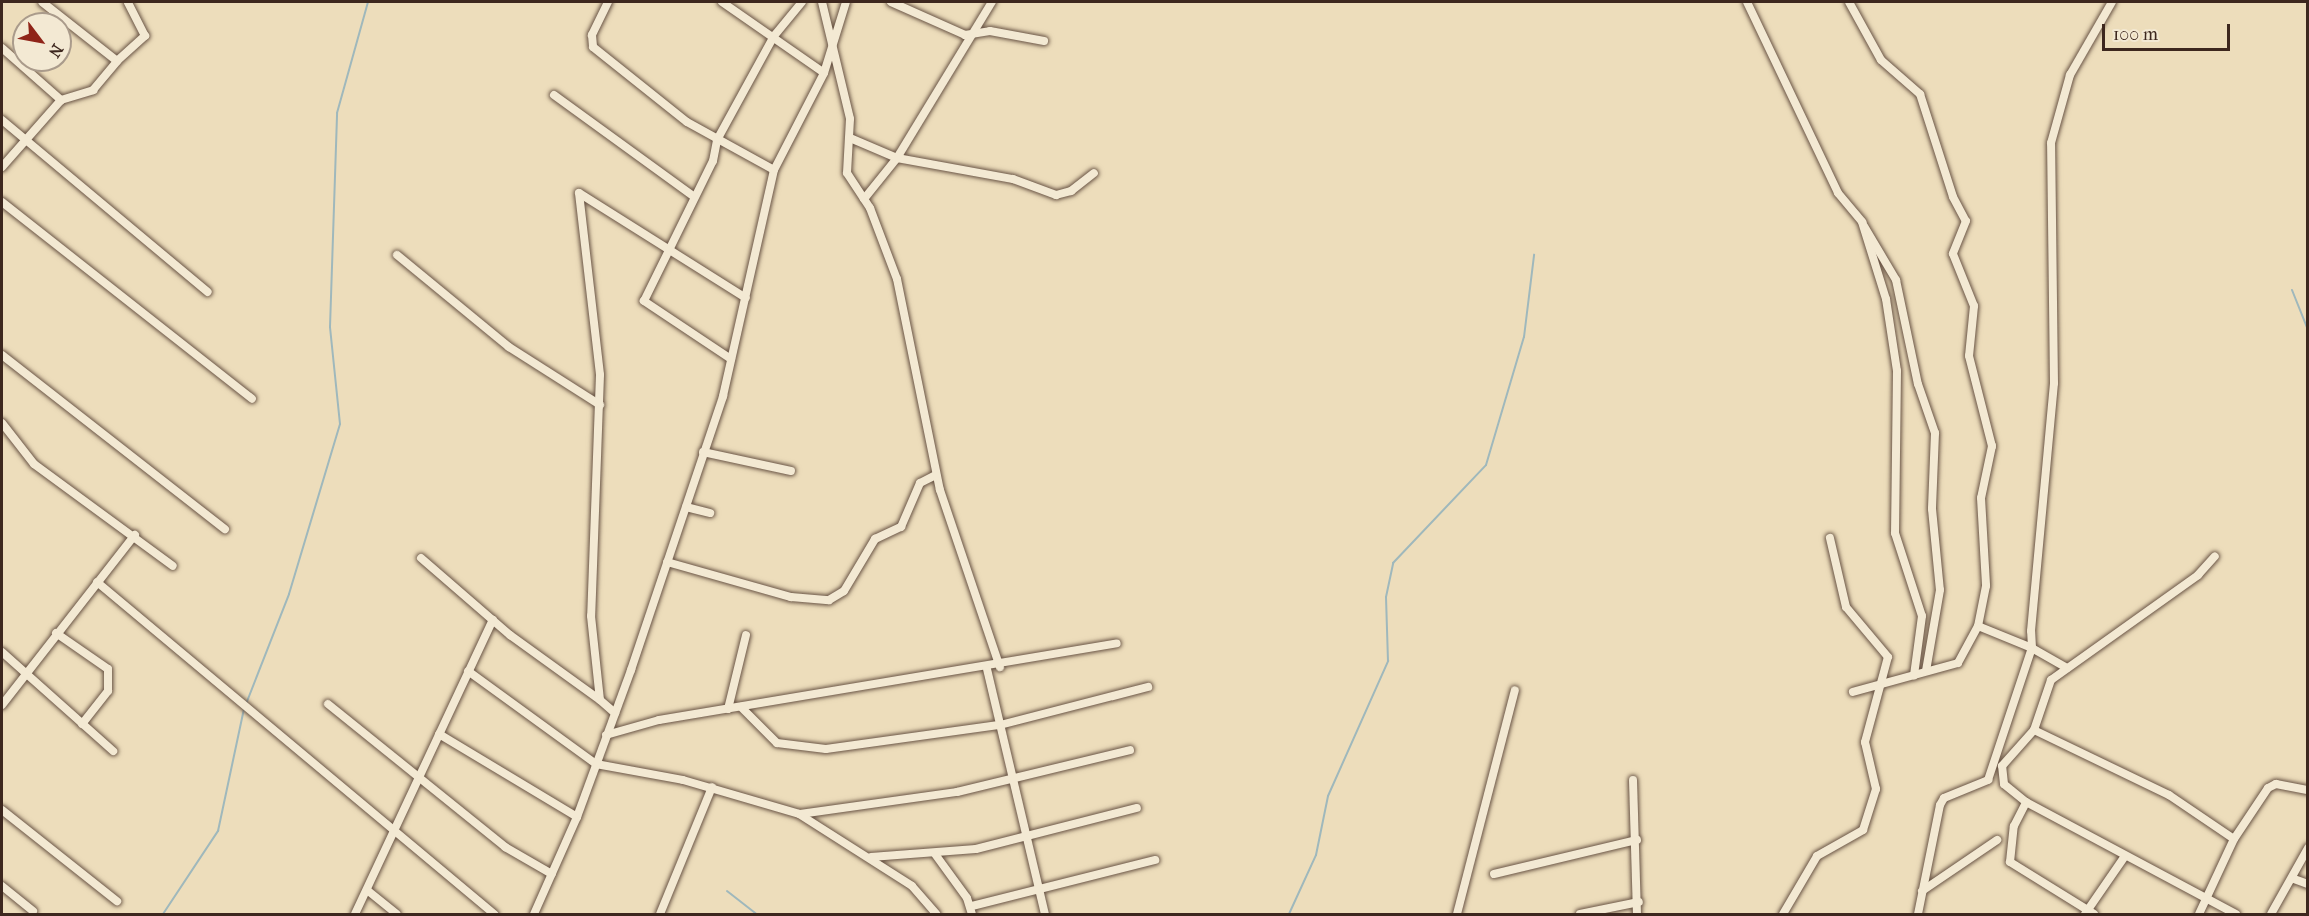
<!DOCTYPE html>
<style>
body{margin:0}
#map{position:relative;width:2309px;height:916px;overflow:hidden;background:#edddbb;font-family:"IM FELL French Canon",serif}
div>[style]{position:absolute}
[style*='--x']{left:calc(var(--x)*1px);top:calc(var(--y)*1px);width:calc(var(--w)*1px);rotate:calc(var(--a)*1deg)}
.stream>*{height:2px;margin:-1px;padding:0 1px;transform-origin:1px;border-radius:1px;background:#9fb8bc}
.roads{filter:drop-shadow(0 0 2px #695445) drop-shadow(0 0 2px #695445)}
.minor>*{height:8px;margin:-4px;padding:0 4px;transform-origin:4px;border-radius:4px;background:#f3e9d3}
span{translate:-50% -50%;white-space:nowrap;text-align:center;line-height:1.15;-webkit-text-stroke:6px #f3e9d3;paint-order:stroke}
.frame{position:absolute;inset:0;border:3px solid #3d271e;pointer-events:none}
.north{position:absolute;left:12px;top:12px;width:60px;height:60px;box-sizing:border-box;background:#f3e9d3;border:2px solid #aa9b8b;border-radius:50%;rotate:122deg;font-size:16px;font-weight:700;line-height:24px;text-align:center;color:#3d271e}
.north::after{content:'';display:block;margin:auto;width:21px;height:27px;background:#8f2418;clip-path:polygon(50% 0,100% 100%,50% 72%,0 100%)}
.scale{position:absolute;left:2102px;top:24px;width:128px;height:27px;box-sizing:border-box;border:3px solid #3d271e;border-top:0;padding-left:8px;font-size:18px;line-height:21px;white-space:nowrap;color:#3d271e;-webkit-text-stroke:4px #f3e9d3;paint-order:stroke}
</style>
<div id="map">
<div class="stream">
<div style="--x:2292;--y:290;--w:43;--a:68.2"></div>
<div style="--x:246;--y:704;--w:118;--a:-68.6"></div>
<div style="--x:289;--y:594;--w:177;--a:-73.3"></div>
<div style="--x:340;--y:424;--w:98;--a:-95.9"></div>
<div style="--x:330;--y:327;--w:214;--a:-88.1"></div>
<div style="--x:337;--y:113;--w:115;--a:-74.4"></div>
<div style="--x:727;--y:891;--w:37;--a:38"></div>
<div style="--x:163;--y:914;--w:100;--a:-56.5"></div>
<div style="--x:218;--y:831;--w:125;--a:-78"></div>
<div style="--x:1289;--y:914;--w:65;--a:-65.4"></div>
<div style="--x:1316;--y:855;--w:60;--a:-78.5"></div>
<div style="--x:1328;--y:796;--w:148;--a:-66"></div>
<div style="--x:1388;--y:661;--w:64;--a:-91.8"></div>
<div style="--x:1386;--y:597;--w:35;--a:-78"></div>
<div style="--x:1393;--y:563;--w:135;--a:-46.5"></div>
<div style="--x:1486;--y:465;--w:134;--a:-73.5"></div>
<div style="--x:1524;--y:337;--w:83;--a:-83"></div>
</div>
<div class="roads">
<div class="minor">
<div style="--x:608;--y:2;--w:37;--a:116"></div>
<div style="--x:592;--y:35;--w:12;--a:85"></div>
<div style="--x:593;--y:47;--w:120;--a:38.6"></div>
<div style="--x:687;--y:122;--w:99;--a:28.9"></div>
<div style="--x:722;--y:2;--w:124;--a:34.8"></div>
<div style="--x:822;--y:2;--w:120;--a:76.5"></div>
<div style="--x:850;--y:119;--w:54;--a:93.2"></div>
<div style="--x:847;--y:173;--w:42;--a:56.7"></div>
<div style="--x:870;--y:208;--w:76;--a:69.2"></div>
<div style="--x:897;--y:279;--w:215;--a:78.5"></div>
<div style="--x:940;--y:490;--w:187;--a:71.3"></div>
<div style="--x:891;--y:2;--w:81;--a:24"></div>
<div style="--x:965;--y:35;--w:25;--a:-9"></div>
<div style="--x:990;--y:31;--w:55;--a:10.5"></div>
<div style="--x:1747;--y:2;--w:212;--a:64.5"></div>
<div style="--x:1838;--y:193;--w:38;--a:50"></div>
<div style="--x:1862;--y:222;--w:81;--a:72.7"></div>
<div style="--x:1886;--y:299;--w:73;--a:81.3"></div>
<div style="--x:1897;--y:371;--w:162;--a:90.7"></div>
<div style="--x:1895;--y:533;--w:87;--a:72"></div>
<div style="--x:1922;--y:616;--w:60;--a:97.7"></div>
<div style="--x:1849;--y:2;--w:66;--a:61.1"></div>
<div style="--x:1881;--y:60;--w:52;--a:41.1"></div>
<div style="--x:1920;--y:94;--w:108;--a:72.2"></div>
<div style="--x:1953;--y:197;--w:27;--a:62"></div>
<div style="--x:1966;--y:221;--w:35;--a:112"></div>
<div style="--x:1953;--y:254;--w:56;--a:68"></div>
<div style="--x:1974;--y:306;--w:50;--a:95.7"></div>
<div style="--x:1969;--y:356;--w:93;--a:75.7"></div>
<div style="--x:1992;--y:446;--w:53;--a:101.9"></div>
<div style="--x:1981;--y:498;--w:88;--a:86.7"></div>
<div style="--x:1986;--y:586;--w:41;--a:101.3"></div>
<div style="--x:1978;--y:626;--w:42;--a:118.4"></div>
<div style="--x:1958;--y:663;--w:109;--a:164.6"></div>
<div style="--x:2;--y:48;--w:79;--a:41.4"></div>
<div style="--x:117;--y:61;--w:38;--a:-42"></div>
<div style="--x:145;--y:36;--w:38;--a:-117"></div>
<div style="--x:554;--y:95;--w:172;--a:36"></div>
<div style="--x:2;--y:120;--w:268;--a:39.9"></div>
<div style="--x:850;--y:138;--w:51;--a:23.1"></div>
<div style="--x:897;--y:158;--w:118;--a:10.3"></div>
<div style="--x:1013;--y:179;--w:46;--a:20.4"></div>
<div style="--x:1056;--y:195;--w:16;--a:-15"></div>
<div style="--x:1071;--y:191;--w:29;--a:-38"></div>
<div style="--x:2;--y:167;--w:89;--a:-48.6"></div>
<div style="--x:61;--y:100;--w:34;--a:-17"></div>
<div style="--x:93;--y:90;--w:38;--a:-50"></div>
<div style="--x:117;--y:61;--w:95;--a:-141.8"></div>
<div style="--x:579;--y:193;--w:183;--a:83.4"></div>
<div style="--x:600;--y:375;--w:241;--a:92.1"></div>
<div style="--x:591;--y:616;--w:84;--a:83.9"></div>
<div style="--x:600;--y:700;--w:20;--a:41"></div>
<div style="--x:579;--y:193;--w:197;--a:32.2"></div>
<div style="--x:864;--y:199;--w:53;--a:-51.2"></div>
<div style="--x:897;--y:158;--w:183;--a:-58.7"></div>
<div style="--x:2;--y:202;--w:318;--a:38.2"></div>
<div style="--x:1864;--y:226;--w:63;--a:59.3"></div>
<div style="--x:1896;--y:280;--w:106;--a:78.1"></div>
<div style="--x:1918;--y:384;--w:52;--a:70.9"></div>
<div style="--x:1935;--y:433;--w:76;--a:92.3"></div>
<div style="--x:1932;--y:509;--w:81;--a:84.4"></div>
<div style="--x:1940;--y:590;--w:82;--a:99.8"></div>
<div style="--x:397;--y:255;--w:145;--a:39.4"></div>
<div style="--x:509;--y:347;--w:108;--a:32.5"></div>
<div style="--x:2;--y:355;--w:283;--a:38"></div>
<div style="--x:731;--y:359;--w:105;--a:-146.3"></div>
<div style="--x:644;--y:301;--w:156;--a:-63.8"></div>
<div style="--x:713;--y:161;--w:21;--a:-79"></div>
<div style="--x:717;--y:140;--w:119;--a:-61.3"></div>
<div style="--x:774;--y:36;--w:44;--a:-50.5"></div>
<div style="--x:2;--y:423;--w:52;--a:52"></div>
<div style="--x:34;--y:464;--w:172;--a:36.3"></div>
<div style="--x:703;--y:452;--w:90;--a:12.2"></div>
<div style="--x:686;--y:507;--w:25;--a:14"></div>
<div style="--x:421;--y:558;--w:118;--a:40.9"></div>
<div style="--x:510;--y:635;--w:111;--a:35.8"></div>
<div style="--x:667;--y:562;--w:129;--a:15.8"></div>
<div style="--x:791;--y:597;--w:38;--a:5"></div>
<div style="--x:829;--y:600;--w:17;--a:-31"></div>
<div style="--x:844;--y:591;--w:61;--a:-59.2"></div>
<div style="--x:875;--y:539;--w:29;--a:-25"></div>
<div style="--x:901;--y:527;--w:48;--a:-66.6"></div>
<div style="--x:920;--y:483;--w:18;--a:-27"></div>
<div style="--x:97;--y:582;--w:518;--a:39.9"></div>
<div style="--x:56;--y:633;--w:63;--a:34.7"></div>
<div style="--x:108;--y:669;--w:22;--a:90"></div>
<div style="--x:108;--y:691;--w:42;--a:128.2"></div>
<div style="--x:2;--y:652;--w:149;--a:41.7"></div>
<div style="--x:2067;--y:668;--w:40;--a:-150.3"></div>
<div style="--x:2032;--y:648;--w:17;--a:-93"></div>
<div style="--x:2031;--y:631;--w:249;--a:-84.7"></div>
<div style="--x:2054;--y:383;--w:240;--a:-90.7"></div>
<div style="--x:2051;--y:143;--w:71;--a:-74.4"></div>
<div style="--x:2070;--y:75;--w:84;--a:-60.1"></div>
<div style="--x:987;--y:669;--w:252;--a:76.7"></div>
<div style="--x:468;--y:671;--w:158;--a:36"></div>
<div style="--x:596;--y:764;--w:88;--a:10.4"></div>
<div style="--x:683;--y:780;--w:121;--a:16.3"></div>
<div style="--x:799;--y:814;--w:134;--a:32.5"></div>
<div style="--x:912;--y:886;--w:37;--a:49"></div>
<div style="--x:328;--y:704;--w:228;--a:38.9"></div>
<div style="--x:505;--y:847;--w:54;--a:29.9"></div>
<div style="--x:2;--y:705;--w:216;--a:-52"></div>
<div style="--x:741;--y:707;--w:51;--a:45"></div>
<div style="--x:777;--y:743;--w:49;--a:7"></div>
<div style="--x:826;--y:749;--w:176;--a:-7.9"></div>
<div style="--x:1000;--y:725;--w:153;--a:-14.4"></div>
<div style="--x:728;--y:709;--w:76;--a:-76.3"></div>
<div style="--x:2034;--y:730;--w:150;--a:25.7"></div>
<div style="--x:2169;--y:795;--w:78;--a:34.1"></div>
<div style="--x:439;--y:734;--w:161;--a:31"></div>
<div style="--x:606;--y:735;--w:55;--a:-15.8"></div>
<div style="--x:659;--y:720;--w:464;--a:-9.5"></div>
<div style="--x:1633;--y:780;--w:134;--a:88.3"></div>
<div style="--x:2026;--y:802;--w:238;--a:28.1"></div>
<div style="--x:2;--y:810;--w:147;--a:38.4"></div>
<div style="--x:800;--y:814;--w:159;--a:-8"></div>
<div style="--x:957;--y:792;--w:178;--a:-13.6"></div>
<div style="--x:935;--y:854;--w:54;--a:54"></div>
<div style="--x:967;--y:898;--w:17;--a:73"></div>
<div style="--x:871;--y:857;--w:105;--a:-4.4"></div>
<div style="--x:976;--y:849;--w:166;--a:-14.3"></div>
<div style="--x:1494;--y:874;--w:147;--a:-13.4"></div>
<div style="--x:2294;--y:879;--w:15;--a:20"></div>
<div style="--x:2;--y:886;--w:40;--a:39"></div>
<div style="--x:367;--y:890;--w:38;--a:39"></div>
<div style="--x:1922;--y:891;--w:91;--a:-34.2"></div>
<div style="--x:972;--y:906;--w:189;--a:-14.1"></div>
<div style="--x:355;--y:914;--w:325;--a:-64.9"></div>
<div style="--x:534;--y:914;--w:106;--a:-66.1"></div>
<div style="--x:577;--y:817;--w:157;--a:-69.8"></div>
<div style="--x:631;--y:670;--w:289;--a:-71.4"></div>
<div style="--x:723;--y:396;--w:232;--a:-77.3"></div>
<div style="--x:774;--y:170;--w:109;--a:-62.7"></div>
<div style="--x:824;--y:73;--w:74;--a:-72.8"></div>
<div style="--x:660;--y:914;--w:137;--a:-67.7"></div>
<div style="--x:1457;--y:914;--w:231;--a:-75.5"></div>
<div style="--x:1580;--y:914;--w:60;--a:-11.5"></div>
<div style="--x:1783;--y:914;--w:67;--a:-59.6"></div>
<div style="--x:1817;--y:856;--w:53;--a:-29.5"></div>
<div style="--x:1863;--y:830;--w:43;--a:-72.4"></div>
<div style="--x:1876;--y:789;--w:48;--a:-103.2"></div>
<div style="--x:1865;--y:742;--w:88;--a:-74.9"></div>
<div style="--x:1888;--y:657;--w:65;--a:-130"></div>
<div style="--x:1846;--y:607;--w:71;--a:-103.1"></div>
<div style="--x:1918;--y:914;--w:111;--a:-78.6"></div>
<div style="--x:1940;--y:805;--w:8;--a:-60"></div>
<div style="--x:1944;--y:798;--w:48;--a:-22.2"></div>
<div style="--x:1988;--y:780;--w:139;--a:-71.6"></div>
<div style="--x:2032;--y:648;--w:58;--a:-157.8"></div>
<div style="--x:2085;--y:914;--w:70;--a:-55.4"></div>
<div style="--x:2094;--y:914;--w:99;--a:-148.2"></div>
<div style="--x:2010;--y:862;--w:36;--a:-84"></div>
<div style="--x:2014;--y:826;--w:27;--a:-63"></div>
<div style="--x:2026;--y:802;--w:28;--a:-141"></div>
<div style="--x:2004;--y:784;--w:18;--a:-96"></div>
<div style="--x:2002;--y:766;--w:48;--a:-48.4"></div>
<div style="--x:2034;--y:730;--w:53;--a:-71.2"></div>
<div style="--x:2051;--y:680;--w:181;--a:-35.5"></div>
<div style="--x:2198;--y:575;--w:25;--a:-48"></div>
<div style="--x:2199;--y:914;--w:83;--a:-65"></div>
<div style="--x:2234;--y:839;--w:61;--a:-56.3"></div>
<div style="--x:2268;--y:788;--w:9;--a:-27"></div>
<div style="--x:2276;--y:784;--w:33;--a:11"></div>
<div style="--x:2271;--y:914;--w:76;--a:-60.7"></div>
</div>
</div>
<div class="frame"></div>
<div class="north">N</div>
<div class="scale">100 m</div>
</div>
